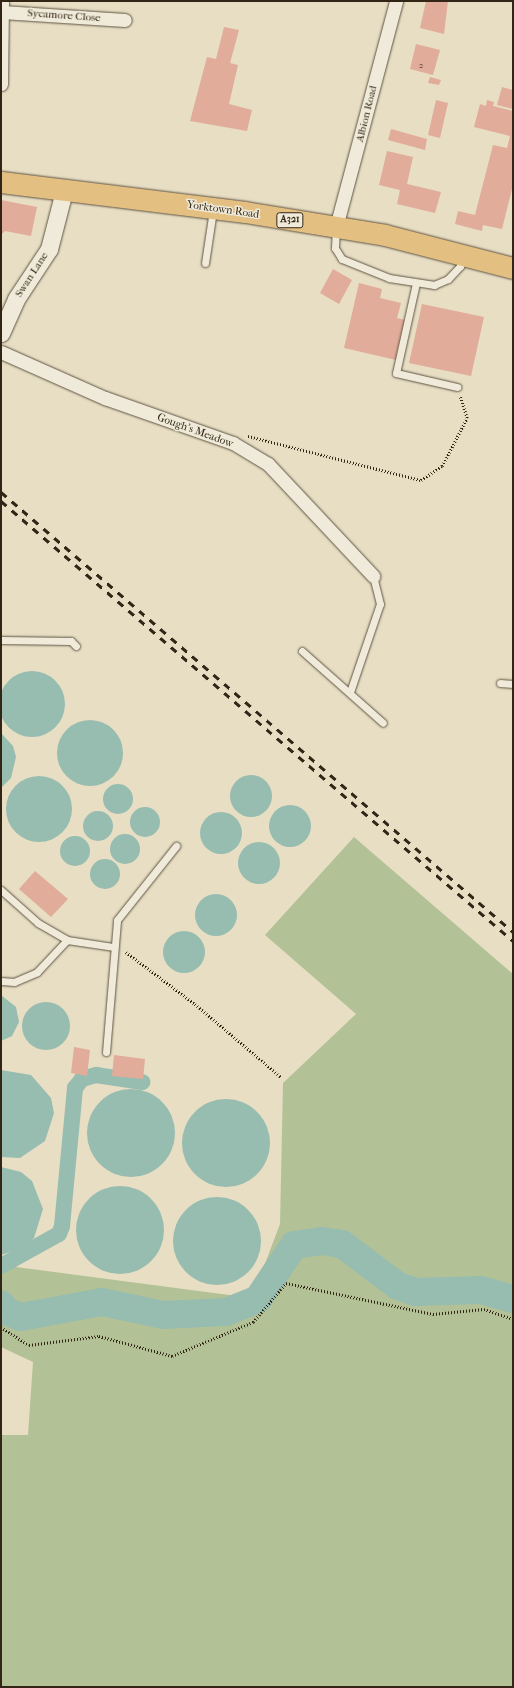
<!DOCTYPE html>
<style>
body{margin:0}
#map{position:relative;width:514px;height:1688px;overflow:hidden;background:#e7dec4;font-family:"IM FELL French Canon",serif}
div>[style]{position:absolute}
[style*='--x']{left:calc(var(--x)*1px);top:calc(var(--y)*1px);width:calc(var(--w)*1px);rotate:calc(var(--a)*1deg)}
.green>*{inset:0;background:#b3c296}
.water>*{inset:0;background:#97bcb0}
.round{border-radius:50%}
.canal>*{height:16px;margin:-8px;padding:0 8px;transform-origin:8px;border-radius:8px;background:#97bcb0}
.river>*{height:28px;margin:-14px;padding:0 14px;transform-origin:14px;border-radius:14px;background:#97bcb0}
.building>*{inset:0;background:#e1ac99}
.path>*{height:2.5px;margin-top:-1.25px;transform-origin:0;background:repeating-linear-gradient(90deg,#332515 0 1px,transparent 0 3px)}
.roads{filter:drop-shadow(0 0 1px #605341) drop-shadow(0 0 1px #605341)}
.service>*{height:7px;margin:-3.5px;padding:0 3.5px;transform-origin:3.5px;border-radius:3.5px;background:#efead9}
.minor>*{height:13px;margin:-6.5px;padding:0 6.5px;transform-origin:6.5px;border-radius:6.5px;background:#efead9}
.tertiary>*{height:17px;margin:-8.5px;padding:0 8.5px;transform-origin:8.5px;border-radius:8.5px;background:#efead9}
.primary>*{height:21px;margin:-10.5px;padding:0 10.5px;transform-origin:10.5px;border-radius:10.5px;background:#e4bf82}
.rail>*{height:3px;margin-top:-1.5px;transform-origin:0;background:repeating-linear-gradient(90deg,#332515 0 7px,transparent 0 14px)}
span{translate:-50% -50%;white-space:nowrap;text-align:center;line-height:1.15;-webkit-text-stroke:3px #efead9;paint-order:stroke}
.number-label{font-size:9px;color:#5e4736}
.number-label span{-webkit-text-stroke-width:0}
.shield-label span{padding:1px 3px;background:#efead9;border:1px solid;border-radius:3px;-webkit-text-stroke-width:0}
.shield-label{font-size:10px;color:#332515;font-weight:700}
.street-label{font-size:11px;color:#332515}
.frame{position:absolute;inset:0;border:2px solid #332515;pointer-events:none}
</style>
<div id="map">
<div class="green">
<div style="clip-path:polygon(354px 837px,513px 974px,513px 1687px,1px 1687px,1px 1435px,28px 1435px,33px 1362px,1px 1347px,1px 1265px,252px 1298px,280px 1224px,283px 1083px,356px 1014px,265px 935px)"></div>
</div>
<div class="water">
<div class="round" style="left:-1px;top:671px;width:66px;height:66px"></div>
<div class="round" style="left:57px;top:720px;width:66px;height:66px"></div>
<div style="clip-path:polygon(1px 733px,13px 746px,16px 757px,11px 778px,1px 788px)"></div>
<div class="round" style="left:230px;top:775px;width:42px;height:42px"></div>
<div class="round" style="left:6px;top:776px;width:66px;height:66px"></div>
<div class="round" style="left:103px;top:784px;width:30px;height:30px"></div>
<div class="round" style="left:269px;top:805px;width:42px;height:42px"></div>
<div class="round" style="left:130px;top:807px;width:30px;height:30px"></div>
<div class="round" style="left:83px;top:811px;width:30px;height:30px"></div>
<div class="round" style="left:200px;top:812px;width:42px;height:42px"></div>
<div class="round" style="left:110px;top:834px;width:30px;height:30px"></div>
<div class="round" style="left:60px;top:836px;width:30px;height:30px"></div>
<div class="round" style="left:238px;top:842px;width:42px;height:42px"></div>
<div class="round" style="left:90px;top:859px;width:30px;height:30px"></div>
<div class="round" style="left:195px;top:894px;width:42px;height:42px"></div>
<div class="round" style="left:163px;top:931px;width:42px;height:42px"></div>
<div style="clip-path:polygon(1px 995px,16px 1007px,19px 1022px,12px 1036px,1px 1041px)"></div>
<div class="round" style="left:22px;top:1002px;width:48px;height:48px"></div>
<div style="clip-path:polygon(1px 1070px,31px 1075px,51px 1098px,54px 1113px,45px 1141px,20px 1158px,1px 1157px)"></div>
<div class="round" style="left:87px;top:1089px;width:88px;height:88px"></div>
<div class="round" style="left:182px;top:1099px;width:88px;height:88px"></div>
<div style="clip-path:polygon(1px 1167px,21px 1172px,32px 1181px,43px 1209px,34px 1238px,23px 1248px,1px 1255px)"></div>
<div class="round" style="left:76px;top:1186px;width:88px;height:88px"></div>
<div class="round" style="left:173px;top:1197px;width:88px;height:88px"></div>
</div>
<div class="canal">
<div style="--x:1;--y:1266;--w:66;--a:-28.9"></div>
<div style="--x:59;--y:1234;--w:9;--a:-69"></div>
<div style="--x:62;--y:1226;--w:139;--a:-84.6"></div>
<div style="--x:75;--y:1088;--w:11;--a:-52"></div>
<div style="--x:82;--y:1079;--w:15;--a:-16"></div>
<div style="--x:96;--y:1075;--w:47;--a:8.7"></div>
</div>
<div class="river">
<div style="--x:1;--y:1304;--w:9;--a:54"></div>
<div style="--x:6;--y:1311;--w:16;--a:22"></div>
<div style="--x:21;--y:1317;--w:82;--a:-10.5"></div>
<div style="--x:102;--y:1302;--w:62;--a:12"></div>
<div style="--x:163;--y:1315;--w:63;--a:-2.7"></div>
<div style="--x:226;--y:1312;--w:35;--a:-22"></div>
<div style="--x:258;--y:1299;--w:65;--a:-56.3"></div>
<div style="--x:294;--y:1245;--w:28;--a:-8"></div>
<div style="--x:322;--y:1241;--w:20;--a:9"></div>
<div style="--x:342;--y:1244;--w:70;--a:36.9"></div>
<div style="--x:398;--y:1286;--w:18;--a:19"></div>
<div style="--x:415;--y:1292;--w:66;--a:-1.7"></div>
<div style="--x:481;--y:1290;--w:33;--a:16"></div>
</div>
<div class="building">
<div style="clip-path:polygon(426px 1px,448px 1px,444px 34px,420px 28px)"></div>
<div style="clip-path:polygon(224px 27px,239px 30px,230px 63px,238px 65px,229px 104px,252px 110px,247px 131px,190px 121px,207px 57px,216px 59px)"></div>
<div style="clip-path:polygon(416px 44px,440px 50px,433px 75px,410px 69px)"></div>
<div style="clip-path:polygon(430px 77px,441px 80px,439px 85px,428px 83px)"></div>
<div style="clip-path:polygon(502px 87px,513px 90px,513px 109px,497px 105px)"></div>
<div style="clip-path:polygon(436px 100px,448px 103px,440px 138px,428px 135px)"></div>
<div style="clip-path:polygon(487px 100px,494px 102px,493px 106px,513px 111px,513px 185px,502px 229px,483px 225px,482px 231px,455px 224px,458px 211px,475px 215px,493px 145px,507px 148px,510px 136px,474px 127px,480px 104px,486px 106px)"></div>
<div style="clip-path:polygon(391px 129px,427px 139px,425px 150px,388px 140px)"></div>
<div style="clip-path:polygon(387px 151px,413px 157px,407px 184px,441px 192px,435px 213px,397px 204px,400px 190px,379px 185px)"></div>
<div style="clip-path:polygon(1px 200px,37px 207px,31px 236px,5px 231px,1px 235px)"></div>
<div style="clip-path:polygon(333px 269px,352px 280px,339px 304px,320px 293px)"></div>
<div style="clip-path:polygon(359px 283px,382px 289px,380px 298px,401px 303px,397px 318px,405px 320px,396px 360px,344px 348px)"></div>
<div style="clip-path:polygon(422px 304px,484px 317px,471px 376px,409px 363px)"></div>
<div style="clip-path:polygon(35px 871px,68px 899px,51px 917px,19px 889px)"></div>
<div style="clip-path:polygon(74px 1047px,90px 1050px,87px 1076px,71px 1073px)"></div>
<div style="clip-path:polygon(114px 1055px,145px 1059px,143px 1079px,112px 1076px)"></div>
</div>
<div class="path">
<div style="--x:248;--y:436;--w:179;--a:14.3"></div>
<div style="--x:421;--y:480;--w:25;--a:-34"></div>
<div style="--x:442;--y:466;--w:54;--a:-62.5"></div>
<div style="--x:467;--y:418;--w:22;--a:-108"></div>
<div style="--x:126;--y:952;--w:86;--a:37"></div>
<div style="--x:195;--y:1004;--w:113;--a:40.3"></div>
<div style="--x:1;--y:1327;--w:33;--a:33"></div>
<div style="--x:29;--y:1345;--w:71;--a:-7.3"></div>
<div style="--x:99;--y:1336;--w:76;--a:15.3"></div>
<div style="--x:172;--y:1356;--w:88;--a:-22.8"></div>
<div style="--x:253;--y:1322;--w:51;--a:-49.8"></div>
<div style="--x:286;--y:1283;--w:150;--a:11.9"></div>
<div style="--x:433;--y:1314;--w:51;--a:-5.6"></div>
<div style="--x:484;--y:1309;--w:31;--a:19"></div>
</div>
<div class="roads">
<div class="service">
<div style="--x:336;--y:228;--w:20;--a:93"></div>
<div style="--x:335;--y:248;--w:13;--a:58"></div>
<div style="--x:342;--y:259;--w:51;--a:22"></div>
<div style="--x:389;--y:278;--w:46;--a:8.8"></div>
<div style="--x:434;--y:285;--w:15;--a:-23"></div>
<div style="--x:448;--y:279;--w:18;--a:-47"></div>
<div style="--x:460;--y:266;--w:10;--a:-79"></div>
<div style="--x:205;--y:263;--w:54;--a:-81.4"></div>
<div style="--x:416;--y:283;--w:92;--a:102.5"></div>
<div style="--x:396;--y:373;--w:63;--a:12.9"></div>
<div style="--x:1;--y:640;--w:70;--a:0.8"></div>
<div style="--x:71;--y:641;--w:7;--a:45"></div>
<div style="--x:302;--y:651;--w:108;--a:41.6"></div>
<div style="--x:500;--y:683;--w:13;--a:4"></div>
<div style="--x:350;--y:692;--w:93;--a:-71.2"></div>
<div style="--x:380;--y:604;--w:29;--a:-104"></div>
<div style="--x:1;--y:890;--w:50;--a:41.7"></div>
<div style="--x:38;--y:923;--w:34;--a:30"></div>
<div style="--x:67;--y:940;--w:48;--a:8.5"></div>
<div style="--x:1;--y:981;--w:13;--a:4"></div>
<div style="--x:14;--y:982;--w:25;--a:-23"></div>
<div style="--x:37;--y:972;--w:44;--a:-46.8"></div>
<div style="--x:106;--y:1052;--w:132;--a:-85.2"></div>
<div style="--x:117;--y:920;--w:95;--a:-51.4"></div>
</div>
<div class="minor">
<div style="--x:2;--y:12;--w:123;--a:3.7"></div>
<div style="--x:1;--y:84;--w:83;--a:-89.3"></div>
<div style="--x:336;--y:227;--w:234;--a:-75.1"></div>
<div style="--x:1;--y:352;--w:114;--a:23.9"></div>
<div style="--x:105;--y:398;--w:136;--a:19.4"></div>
<div style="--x:233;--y:443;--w:41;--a:31"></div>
<div style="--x:268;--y:464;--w:154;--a:46.8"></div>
</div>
<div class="tertiary">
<div style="--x:1;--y:333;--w:37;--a:-66"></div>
<div style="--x:16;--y:299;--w:60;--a:-56.6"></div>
<div style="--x:49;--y:249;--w:60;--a:-75.5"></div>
</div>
<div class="primary">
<div style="--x:1;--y:182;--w:246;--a:7"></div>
<div style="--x:245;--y:212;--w:142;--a:9.3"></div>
<div style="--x:385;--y:235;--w:132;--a:14.5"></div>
</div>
</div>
<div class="rail">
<div style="--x:1;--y:492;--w:675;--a:40.67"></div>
<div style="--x:1;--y:501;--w:675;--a:40.67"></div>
</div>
<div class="number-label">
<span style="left:421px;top:65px">2</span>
</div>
<div class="shield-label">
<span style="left:290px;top:220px">A321</span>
</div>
<div class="street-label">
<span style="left:64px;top:16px;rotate:4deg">Sycamore Close</span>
<span style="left:367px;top:114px;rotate:-76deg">Albion Road</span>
<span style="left:223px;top:210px;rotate:8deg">Yorktown Road</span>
<span style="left:32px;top:275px;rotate:-57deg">Swan Lane</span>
<span style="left:195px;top:431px;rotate:20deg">Gough's Meadow</span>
</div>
<div class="frame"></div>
</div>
